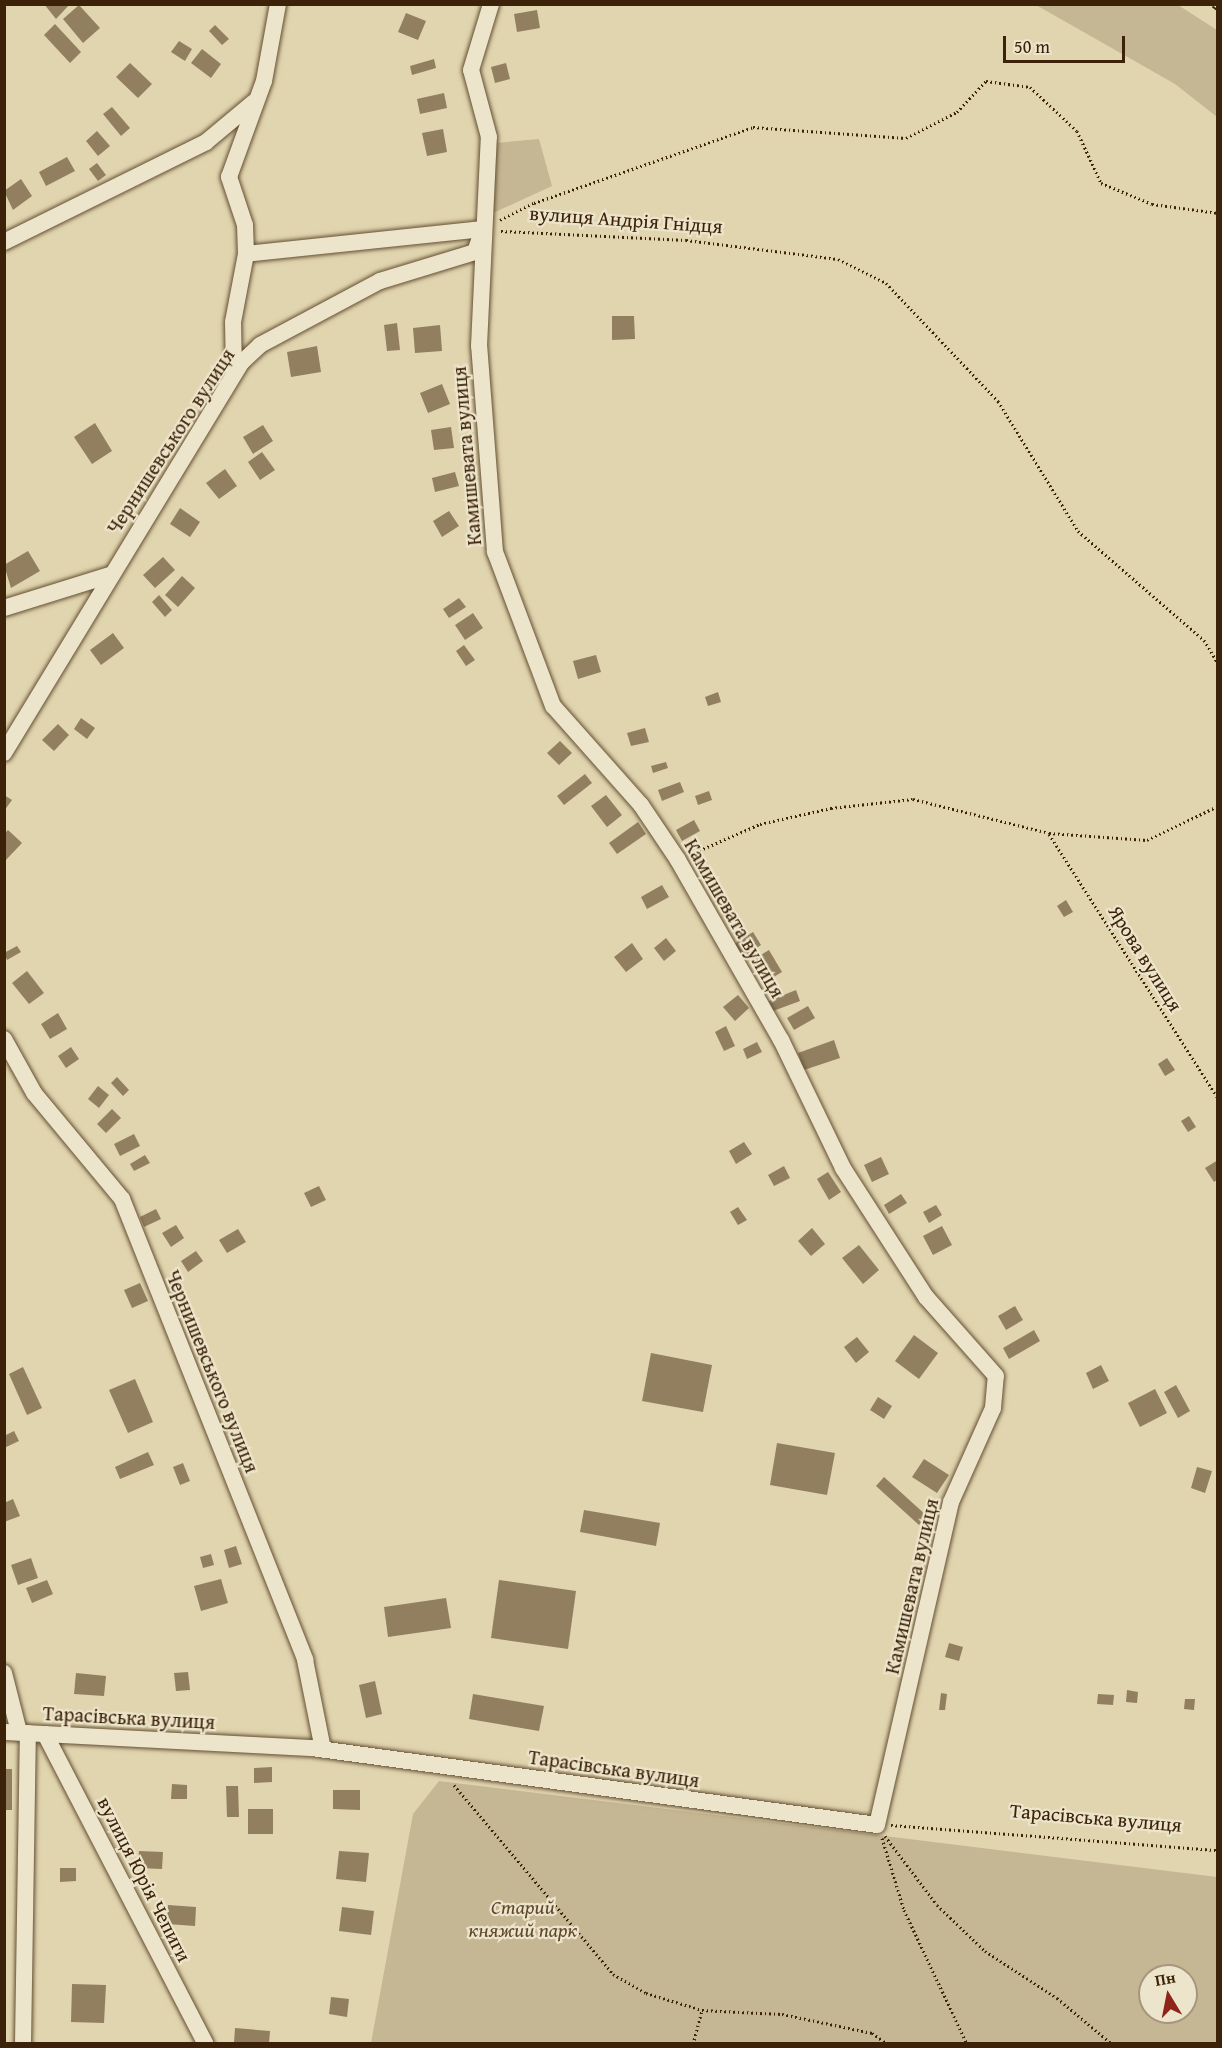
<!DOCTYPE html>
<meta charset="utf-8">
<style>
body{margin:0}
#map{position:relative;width:1222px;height:2048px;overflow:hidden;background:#e1d5af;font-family:"Gentium Book Plus",serif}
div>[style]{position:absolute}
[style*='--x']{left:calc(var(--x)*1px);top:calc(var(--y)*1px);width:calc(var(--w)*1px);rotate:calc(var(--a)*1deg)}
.green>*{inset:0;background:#c5b793}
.building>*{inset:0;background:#917f5f}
.path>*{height:3px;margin-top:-1.5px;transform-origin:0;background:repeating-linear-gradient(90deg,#3b2208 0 1.5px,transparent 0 4.5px)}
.roads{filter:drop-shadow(0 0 2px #644f32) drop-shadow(0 0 2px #644f32)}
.minor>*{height:16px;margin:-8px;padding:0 8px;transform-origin:8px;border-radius:8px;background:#ece4cb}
.rail>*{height:7px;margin-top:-3.5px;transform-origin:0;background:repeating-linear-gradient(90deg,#ece4cb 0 14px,#3b2208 0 28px);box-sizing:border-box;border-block:2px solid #3b2208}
span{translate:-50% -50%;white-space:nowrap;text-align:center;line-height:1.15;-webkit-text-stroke:4.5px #ece4cb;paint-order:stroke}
.street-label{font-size:20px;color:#3b2208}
.park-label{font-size:20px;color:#5e472b;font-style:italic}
.frame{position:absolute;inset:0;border:6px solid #3b2208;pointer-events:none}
.north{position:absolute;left:1138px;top:1964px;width:60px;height:60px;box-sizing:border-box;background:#ece4cb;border:2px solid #a5967d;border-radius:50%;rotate:350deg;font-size:16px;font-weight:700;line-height:24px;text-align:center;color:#3b2208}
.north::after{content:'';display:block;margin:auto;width:21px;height:27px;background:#8f2418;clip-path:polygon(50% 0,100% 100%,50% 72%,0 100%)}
.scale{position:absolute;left:1003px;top:36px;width:122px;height:27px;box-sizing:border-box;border:3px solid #3b2208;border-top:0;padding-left:8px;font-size:18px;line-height:21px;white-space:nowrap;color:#3b2208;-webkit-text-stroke:4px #ece4cb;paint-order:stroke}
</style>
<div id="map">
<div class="green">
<div style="clip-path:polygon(1036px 5px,1178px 5px,1217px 30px,1217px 117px,1175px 84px)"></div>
<div style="clip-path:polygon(539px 139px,552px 186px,493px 213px,495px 143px)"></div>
<div style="clip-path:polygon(evenodd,439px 1781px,1217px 1877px,1217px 2043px,371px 2043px,413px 1814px,439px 1781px,1150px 1976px,1186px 1976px,1186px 2012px,1150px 2012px,1150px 1976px)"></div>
</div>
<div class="building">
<div style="clip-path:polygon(44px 4px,70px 4px,56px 19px)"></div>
<div style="clip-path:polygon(79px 5px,100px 28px,83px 43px,63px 19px)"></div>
<div style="clip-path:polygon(537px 10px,540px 28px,517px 32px,514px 14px)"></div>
<div style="clip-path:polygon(406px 13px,426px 21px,418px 40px,398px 32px)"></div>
<div style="clip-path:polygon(55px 24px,81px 52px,70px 63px,44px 35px)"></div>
<div style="clip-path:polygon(215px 25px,229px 39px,222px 45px,209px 31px)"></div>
<div style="clip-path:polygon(179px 41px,192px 49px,185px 61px,171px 52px)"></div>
<div style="clip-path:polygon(202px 49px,221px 64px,211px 78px,191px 63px)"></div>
<div style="clip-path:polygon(434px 59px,436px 68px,412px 75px,410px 66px)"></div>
<div style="clip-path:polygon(130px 63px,152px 84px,138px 98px,116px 77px)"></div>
<div style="clip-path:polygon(506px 63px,510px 79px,495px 83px,491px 67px)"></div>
<div style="clip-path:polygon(444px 93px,447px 108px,420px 114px,417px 99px)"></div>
<div style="clip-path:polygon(112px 107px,130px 128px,121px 136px,103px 114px)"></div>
<div style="clip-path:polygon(443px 129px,447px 152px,427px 156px,422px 133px)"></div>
<div style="clip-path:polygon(97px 131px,110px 146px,98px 156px,86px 141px)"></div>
<div style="clip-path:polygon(67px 157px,75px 171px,46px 186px,39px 172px)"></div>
<div style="clip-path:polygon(97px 163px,106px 175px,98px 181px,89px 169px)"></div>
<div style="clip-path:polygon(21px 179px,32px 196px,13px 210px,4px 191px)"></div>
<div style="clip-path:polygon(612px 316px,634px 316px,635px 339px,612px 340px)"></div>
<div style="clip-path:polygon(397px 323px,400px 350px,387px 351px,384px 325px)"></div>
<div style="clip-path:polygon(440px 325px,442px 351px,415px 353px,413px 328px)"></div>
<div style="clip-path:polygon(317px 346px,321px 372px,291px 377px,287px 352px)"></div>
<div style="clip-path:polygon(442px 384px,450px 404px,428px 413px,420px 393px)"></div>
<div style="clip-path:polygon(95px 423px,112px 451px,92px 464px,74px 437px)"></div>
<div style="clip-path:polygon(263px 425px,273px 441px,253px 454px,243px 437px)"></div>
<div style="clip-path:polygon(451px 427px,454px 448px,434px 450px,431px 430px)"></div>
<div style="clip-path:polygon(262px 452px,275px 470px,260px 480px,248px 462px)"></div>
<div style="clip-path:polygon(225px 469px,237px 486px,219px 499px,206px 483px)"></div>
<div style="clip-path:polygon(455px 472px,459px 486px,435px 492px,432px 478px)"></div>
<div style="clip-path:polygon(180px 508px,200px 522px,190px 537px,170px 524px)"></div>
<div style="clip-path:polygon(449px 511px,459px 526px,442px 537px,433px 521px)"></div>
<div style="clip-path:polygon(28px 551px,40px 571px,11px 588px,4px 565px)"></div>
<div style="clip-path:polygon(163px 557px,175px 570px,155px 588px,143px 575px)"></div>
<div style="clip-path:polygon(182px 576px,195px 588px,178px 607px,165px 595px)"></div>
<div style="clip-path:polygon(159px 595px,172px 610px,165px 617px,152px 602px)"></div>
<div style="clip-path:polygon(459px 598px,466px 607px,449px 618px,443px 609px)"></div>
<div style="clip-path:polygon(473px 613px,483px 628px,465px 640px,455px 625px)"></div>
<div style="clip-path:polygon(113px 633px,124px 648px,101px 665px,90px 650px)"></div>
<div style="clip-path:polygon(464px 645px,475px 660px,466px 666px,456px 651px)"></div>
<div style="clip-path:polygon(596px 655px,601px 672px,578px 679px,573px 661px)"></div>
<div style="clip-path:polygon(718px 692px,721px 702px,708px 706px,705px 697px)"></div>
<div style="clip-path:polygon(81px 718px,95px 728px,87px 739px,74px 729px)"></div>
<div style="clip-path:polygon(58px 724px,69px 735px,54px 751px,42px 740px)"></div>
<div style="clip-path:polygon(645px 728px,649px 742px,631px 746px,627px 733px)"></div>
<div style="clip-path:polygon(560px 741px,572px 753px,559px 765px,547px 753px)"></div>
<div style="clip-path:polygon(666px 762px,668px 768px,653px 773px,651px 766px)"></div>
<div style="clip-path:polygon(585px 774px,592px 783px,564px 805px,557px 796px)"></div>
<div style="clip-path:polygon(680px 782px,684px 792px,662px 801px,658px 790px)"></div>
<div style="clip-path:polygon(709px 791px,712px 800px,698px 805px,695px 796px)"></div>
<div style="clip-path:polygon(4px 795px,12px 800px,4px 811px)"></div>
<div style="clip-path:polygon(606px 795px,622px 815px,607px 827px,591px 806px)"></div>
<div style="clip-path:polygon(694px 820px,700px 831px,682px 841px,676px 830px)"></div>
<div style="clip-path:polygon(638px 822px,646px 834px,617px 854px,609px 843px)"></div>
<div style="clip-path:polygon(8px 830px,22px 843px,4px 862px,4px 834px)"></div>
<div style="clip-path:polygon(662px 885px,669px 897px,647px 909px,641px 897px)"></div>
<div style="clip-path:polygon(1066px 900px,1073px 912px,1064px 917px,1057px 906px)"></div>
<div style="clip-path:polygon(753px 932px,761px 945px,742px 958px,733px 945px)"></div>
<div style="clip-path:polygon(666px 938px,676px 951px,664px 961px,654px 948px)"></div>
<div style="clip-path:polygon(632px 943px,643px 959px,626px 972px,614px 957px)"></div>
<div style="clip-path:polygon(17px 946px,21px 952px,7px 960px,4px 953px)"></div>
<div style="clip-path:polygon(769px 950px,782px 972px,767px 981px,754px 959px)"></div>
<div style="clip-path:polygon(27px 971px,44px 993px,29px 1004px,12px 983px)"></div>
<div style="clip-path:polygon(796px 990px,800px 1001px,773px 1011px,769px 1001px)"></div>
<div style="clip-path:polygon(738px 995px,749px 1008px,735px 1021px,723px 1007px)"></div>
<div style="clip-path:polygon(808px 1006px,815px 1018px,794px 1030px,787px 1018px)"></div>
<div style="clip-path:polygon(58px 1013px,67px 1029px,50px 1039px,41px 1024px)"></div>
<div style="clip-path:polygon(726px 1026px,735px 1046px,724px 1051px,715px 1032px)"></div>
<div style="clip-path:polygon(834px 1040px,840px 1058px,804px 1070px,798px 1053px)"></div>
<div style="clip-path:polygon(757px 1042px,762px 1052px,747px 1059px,743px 1049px)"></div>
<div style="clip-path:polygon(71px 1047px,79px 1059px,66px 1068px,58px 1056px)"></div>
<div style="clip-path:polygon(1167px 1058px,1175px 1070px,1165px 1076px,1158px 1064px)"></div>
<div style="clip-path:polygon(117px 1077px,129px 1090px,123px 1096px,111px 1083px)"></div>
<div style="clip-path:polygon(98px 1086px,109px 1095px,99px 1108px,88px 1099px)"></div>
<div style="clip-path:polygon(112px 1109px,121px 1118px,106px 1133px,97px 1124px)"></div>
<div style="clip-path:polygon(1189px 1116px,1196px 1127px,1188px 1132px,1181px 1121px)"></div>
<div style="clip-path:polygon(134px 1134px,140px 1146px,120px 1156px,114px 1144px)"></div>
<div style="clip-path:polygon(744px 1142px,752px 1154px,736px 1164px,729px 1151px)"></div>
<div style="clip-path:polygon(145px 1155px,150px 1163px,134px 1171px,130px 1164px)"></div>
<div style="clip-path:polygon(881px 1157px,889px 1174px,872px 1182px,864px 1165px)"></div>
<div style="clip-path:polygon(1218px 1160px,1218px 1179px,1214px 1182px,1205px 1168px)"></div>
<div style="clip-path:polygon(784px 1166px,790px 1178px,774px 1186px,768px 1175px)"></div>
<div style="clip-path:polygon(828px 1172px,841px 1192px,829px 1200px,817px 1179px)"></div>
<div style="clip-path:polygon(319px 1186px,326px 1200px,311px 1207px,304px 1193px)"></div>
<div style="clip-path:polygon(901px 1194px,907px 1203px,889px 1214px,884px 1205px)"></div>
<div style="clip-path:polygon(936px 1205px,942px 1215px,929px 1223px,923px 1212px)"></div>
<div style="clip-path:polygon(738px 1207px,747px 1220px,738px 1225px,730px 1212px)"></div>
<div style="clip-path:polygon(156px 1209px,161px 1219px,144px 1227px,140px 1217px)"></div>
<div style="clip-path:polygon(176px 1225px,184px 1238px,171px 1247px,162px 1233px)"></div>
<div style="clip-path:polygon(942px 1226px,952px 1245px,933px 1255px,923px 1236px)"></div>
<div style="clip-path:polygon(812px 1228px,825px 1244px,811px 1256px,798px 1241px)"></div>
<div style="clip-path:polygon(238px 1229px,246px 1242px,227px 1253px,219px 1240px)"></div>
<div style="clip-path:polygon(859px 1245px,879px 1270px,863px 1284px,842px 1258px)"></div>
<div style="clip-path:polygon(196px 1251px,203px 1261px,188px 1272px,181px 1261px)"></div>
<div style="clip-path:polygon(140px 1283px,148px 1301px,132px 1308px,124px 1290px)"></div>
<div style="clip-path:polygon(1015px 1306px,1023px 1320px,1006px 1330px,998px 1316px)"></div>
<div style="clip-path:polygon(1034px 1330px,1040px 1341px,1009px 1359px,1003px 1348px)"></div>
<div style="clip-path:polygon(914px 1335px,938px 1353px,919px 1379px,895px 1361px)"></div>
<div style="clip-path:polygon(857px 1337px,869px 1352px,856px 1363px,844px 1347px)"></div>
<div style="clip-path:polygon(651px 1353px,712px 1365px,703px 1412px,642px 1401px)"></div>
<div style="clip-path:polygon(1101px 1365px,1109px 1381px,1093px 1389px,1086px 1373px)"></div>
<div style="clip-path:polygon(23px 1367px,42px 1408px,27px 1415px,9px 1374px)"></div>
<div style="clip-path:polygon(135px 1379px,153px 1422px,128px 1433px,109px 1390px)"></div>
<div style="clip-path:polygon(1176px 1385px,1190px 1411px,1178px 1418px,1164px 1392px)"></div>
<div style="clip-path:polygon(1155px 1389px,1167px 1413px,1140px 1427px,1128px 1403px)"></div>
<div style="clip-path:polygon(878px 1397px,892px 1406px,884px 1419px,870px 1410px)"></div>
<div style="clip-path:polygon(14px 1431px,19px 1441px,4px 1448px,4px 1436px)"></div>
<div style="clip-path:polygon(777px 1443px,835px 1453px,827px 1495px,770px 1485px)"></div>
<div style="clip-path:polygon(148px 1452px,154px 1465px,120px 1479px,115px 1467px)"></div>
<div style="clip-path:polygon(924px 1459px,949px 1475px,937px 1493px,912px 1477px)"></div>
<div style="clip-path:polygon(183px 1463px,190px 1481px,180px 1485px,173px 1467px)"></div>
<div style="clip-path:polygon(1197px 1467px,1212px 1471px,1205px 1493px,1191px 1488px)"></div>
<div style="clip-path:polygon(884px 1477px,927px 1516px,919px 1525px,876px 1486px)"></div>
<div style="clip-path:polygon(13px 1499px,20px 1516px,4px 1522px,4px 1503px)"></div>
<div style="clip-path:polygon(584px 1510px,660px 1523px,656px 1546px,580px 1532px)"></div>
<div style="clip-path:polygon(236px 1546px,242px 1564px,229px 1568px,224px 1550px)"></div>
<div style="clip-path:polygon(211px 1554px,214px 1565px,203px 1568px,200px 1557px)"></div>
<div style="clip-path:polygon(31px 1558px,38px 1578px,18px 1585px,11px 1565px)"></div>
<div style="clip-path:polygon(221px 1579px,228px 1603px,201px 1611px,194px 1586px)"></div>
<div style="clip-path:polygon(47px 1580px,53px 1594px,32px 1603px,26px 1588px)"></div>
<div style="clip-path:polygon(499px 1580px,576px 1591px,568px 1649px,491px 1638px)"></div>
<div style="clip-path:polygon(446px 1598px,451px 1628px,388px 1637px,384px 1607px)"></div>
<div style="clip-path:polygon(949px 1643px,963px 1647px,959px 1661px,945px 1657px)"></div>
<div style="clip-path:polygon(188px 1672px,190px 1690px,176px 1691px,174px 1673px)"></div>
<div style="clip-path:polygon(76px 1673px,106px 1676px,104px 1696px,74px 1694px)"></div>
<div style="clip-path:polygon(375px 1681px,382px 1714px,366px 1718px,359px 1685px)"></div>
<div style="clip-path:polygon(1127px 1690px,1138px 1692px,1137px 1703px,1126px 1702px)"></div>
<div style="clip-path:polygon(941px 1693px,947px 1694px,945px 1710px,939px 1710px)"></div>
<div style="clip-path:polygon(473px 1694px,544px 1706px,539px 1731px,469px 1719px)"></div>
<div style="clip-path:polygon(1098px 1694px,1114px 1695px,1113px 1705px,1097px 1704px)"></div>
<div style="clip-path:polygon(1185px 1699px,1195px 1699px,1194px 1710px,1184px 1709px)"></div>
<div style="clip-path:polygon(272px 1767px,272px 1782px,254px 1783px,254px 1768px)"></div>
<div style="clip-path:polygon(4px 1769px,12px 1769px,12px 1810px,4px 1810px)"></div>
<div style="clip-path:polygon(172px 1784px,187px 1785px,187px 1799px,171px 1799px)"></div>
<div style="clip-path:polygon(226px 1786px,238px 1786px,239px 1817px,227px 1817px)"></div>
<div style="clip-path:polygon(333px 1790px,360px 1790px,360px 1810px,333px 1809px)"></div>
<div style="clip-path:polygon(248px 1809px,273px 1809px,273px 1834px,248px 1834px)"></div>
<div style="clip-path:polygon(139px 1851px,163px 1852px,162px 1869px,138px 1868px)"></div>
<div style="clip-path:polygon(339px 1851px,369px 1853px,366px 1882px,336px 1879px)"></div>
<div style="clip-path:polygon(60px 1868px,76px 1868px,76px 1881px,60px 1882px)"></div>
<div style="clip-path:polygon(168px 1905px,196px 1907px,195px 1926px,167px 1924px)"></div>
<div style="clip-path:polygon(342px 1907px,374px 1911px,371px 1935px,339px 1931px)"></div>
<div style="clip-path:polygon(72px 1984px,106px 1985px,104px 2023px,71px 2022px)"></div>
<div style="clip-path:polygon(331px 1997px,349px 1999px,347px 2017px,329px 2014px)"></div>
<div style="clip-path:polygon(235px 2028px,270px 2031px,269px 2044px,234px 2043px)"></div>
</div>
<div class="path">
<div style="--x:500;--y:220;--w:38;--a:-27"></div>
<div style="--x:534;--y:203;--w:232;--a:-19.1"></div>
<div style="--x:753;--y:127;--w:153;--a:4.1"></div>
<div style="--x:906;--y:138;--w:57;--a:-27"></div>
<div style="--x:957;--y:112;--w:42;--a:-46.9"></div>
<div style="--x:986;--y:81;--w:44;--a:7.8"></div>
<div style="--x:1030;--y:87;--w:64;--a:43.1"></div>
<div style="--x:1077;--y:131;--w:57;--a:65.2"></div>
<div style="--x:1101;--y:183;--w:55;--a:22.4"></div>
<div style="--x:1152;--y:204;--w:67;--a:7.8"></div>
<div style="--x:501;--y:231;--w:185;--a:2.8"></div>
<div style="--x:686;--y:240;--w:153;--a:7.1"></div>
<div style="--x:838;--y:259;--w:54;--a:26.6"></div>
<div style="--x:886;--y:283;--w:163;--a:46.5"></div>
<div style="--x:998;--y:401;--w:153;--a:58.4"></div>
<div style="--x:1078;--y:531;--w:167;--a:40.9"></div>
<div style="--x:1204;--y:640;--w:27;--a:59"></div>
<div style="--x:1049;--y:834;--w:313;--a:57.4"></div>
<div style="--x:691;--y:854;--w:75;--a:-23.5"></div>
<div style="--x:760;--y:824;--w:73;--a:-12.7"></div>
<div style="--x:831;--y:808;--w:82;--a:-6.3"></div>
<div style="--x:913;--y:799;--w:140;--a:14"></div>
<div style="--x:1049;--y:833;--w:98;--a:4.1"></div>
<div style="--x:1147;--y:840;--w:79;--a:-25.6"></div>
<div style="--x:454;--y:1785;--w:247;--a:49.9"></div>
<div style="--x:613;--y:1974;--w:38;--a:30"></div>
<div style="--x:646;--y:1993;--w:59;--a:16.9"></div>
<div style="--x:702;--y:2010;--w:80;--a:2.9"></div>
<div style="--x:782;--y:2014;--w:92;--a:11.9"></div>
<div style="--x:872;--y:2033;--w:19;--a:35"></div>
<div style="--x:891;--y:1825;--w:328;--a:4.4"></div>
<div style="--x:885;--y:1836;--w:86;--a:53"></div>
<div style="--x:937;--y:1905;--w:66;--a:43.8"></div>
<div style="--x:985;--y:1951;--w:86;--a:33.1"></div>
<div style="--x:1057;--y:1998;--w:72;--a:39.9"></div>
<div style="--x:882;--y:1838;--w:75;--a:73"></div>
<div style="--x:904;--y:1910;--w:148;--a:64.8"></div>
<div style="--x:693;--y:2044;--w:35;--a:-75"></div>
</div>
<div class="roads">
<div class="minor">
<div style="--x:4;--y:242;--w:225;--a:-26.3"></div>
<div style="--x:206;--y:142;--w:62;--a:-39.8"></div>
<div style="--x:234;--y:373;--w:51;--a:-91.1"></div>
<div style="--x:233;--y:322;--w:69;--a:-79.2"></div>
<div style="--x:246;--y:254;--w:29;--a:-92"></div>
<div style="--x:245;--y:225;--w:51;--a:-108.4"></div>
<div style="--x:229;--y:177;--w:102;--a:-70"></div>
<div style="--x:264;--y:81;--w:78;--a:-79.7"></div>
<div style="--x:4;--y:608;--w:111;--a:-17.3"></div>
<div style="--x:4;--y:753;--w:456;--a:-58.7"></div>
<div style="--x:241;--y:363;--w:26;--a:-43"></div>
<div style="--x:260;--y:345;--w:136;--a:-28.1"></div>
<div style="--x:380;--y:281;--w:99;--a:-17"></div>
<div style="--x:475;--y:252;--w:24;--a:-71"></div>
<div style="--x:483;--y:229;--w:238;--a:174"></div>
<div style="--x:4;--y:1039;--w:62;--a:60.9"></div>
<div style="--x:34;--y:1093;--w:138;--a:50.3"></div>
<div style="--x:122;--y:1199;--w:496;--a:68.3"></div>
<div style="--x:305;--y:1660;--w:91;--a:78.6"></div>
<div style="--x:4;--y:1673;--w:61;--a:75.7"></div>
<div style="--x:4;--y:1732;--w:308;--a:3"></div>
<div style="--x:312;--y:1748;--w:570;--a:7.76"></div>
<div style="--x:877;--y:1825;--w:331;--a:-77.1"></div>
<div style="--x:951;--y:1502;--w:103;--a:-65.9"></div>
<div style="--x:993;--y:1408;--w:32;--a:-85"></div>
<div style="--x:996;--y:1376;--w:106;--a:-131.5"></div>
<div style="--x:926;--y:1297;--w:153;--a:-122.8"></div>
<div style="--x:843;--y:1168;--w:142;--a:-115.8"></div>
<div style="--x:781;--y:1040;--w:207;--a:-119.8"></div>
<div style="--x:678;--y:860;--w:66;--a:-123.9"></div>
<div style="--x:641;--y:805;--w:132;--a:-131.6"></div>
<div style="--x:553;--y:706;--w:165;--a:-110.6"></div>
<div style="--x:495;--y:552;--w:207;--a:-94.4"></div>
<div style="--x:479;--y:346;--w:209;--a:-87.3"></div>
<div style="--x:489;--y:137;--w:69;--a:-105"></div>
<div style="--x:471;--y:70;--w:69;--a:-73.1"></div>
<div style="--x:45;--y:1734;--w:349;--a:62.6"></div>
<div style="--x:23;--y:2044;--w:311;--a:-89.1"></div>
</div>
</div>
<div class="rail">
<div style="--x:1214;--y:4;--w:5;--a:37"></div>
</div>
<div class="street-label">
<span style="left:626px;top:219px;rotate:4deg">вулиця Андрія Гнідця</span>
<span style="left:170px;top:441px;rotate:-57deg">Чернишевського вулиця</span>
<span style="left:466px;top:456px;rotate:-95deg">Камишевата вулиця</span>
<span style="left:735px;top:918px;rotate:60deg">Камишевата вулиця</span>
<span style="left:1146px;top:958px;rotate:58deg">Ярова вулиця</span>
<span style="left:213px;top:1371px;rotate:68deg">Чернишевського вулиця</span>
<span style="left:911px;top:1586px;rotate:-77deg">Камишевата вулиця</span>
<span style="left:129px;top:1717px;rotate:3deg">Тарасівська вулиця</span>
<span style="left:614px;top:1768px;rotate:8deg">Тарасівська вулиця</span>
<span style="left:1096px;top:1817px;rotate:5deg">Тарасівська вулиця</span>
<span style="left:145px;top:1879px;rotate:63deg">вулиця Юрія Чепиги</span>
</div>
<div class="park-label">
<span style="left:523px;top:1918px">Старий<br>княжий парк</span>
</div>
<div class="frame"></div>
<div class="north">Пн</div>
<div class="scale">50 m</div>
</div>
